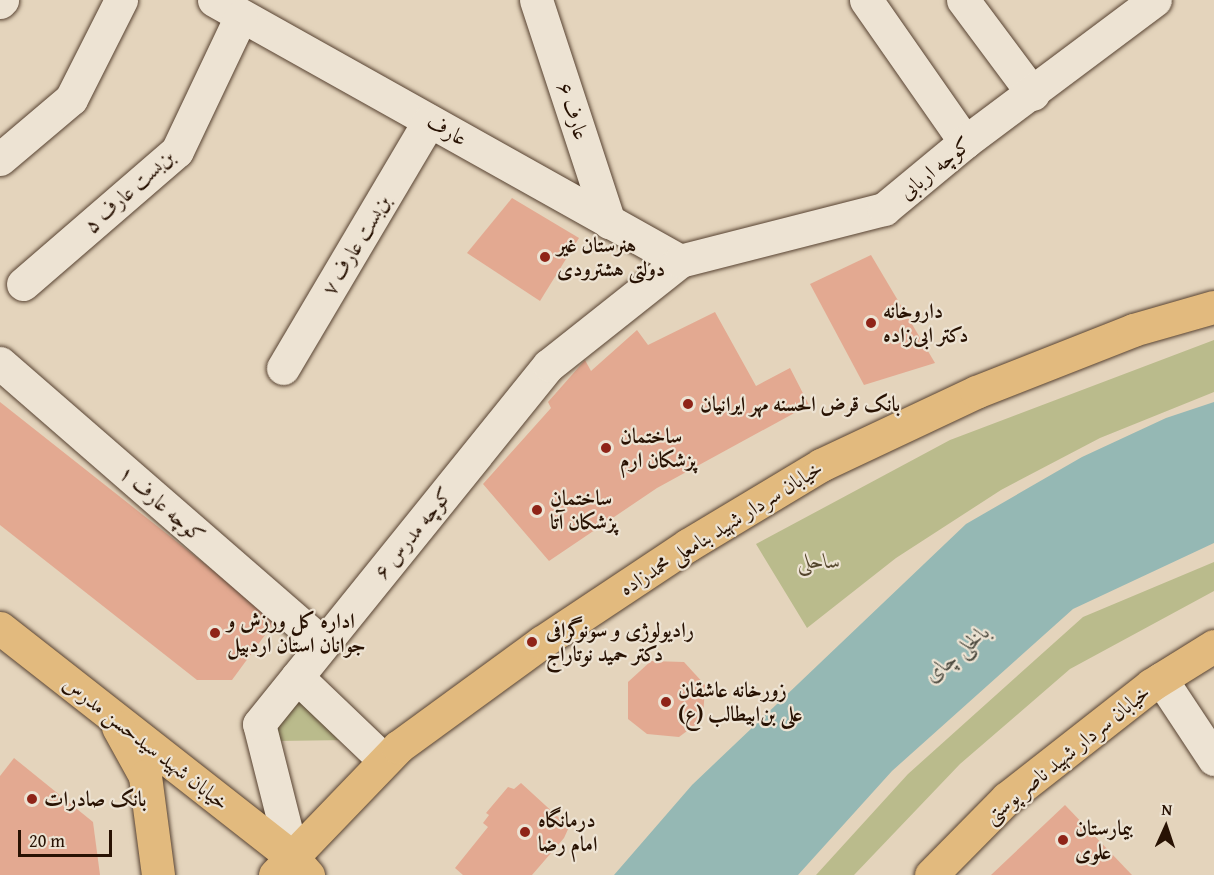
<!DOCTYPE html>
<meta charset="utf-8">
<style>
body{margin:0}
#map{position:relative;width:1214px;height:875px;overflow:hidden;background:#e4d4bc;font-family:"Gentium Book Plus",Amiri,serif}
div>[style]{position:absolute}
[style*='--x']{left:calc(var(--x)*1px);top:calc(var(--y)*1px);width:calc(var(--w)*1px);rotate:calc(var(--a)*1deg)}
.green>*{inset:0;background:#babb8c}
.water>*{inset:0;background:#95b8b4}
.building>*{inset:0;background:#e3a991}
.roads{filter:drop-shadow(0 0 2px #574231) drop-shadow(0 0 2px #574231)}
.minor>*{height:33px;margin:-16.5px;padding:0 16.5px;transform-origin:16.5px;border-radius:16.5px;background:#ede3d3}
.major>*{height:33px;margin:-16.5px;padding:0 16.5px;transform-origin:16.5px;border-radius:16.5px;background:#e2ba7e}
.dots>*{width:16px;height:16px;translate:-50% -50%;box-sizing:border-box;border:3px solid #ede3d3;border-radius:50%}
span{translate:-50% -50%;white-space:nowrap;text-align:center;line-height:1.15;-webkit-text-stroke:4.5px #ede3d3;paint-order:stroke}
.street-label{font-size:21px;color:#281203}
.poi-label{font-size:21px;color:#281203;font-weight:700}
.left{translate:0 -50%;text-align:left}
.park-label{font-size:21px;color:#54452c;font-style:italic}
.water-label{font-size:22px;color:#4e4c41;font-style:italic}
.north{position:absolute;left:1136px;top:797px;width:60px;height:60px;-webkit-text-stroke:4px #ede3d3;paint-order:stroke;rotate:3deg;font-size:16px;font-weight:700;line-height:24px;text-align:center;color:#281203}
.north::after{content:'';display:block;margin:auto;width:21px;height:27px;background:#281203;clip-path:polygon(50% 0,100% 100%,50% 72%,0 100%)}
.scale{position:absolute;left:18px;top:830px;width:94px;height:27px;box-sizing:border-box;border:3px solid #281203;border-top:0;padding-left:8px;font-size:18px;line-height:21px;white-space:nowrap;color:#281203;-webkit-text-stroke:4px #ede3d3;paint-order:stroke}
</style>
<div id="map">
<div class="green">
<div style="clip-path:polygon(1214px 340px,1214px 392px,1100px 438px,1001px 490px,896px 558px,807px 628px,756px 544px,950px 440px)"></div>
<div style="clip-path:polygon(1214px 562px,1214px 591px,1070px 669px,960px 764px,854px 875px,816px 875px,908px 774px,1083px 617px)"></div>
<div style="clip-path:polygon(298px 689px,348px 740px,277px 741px,264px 731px)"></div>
</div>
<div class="water">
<div style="clip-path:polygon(1214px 402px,1214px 543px,1073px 609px,892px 771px,798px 875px,614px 875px,692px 785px,966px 524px,1082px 457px,1166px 418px)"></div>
</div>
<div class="building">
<div style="clip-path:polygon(512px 198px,579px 238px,540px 301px,467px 253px)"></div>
<div style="clip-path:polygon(871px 255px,935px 363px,864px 385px,810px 284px)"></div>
<div style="clip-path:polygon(715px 312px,756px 386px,790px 368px,809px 405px,657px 488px,549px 561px,483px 484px,551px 408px,548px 402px,585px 360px,591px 371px,637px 330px,648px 345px)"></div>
<div style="clip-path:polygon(0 402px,276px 620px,232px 680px,197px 680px,0 525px)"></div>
<div style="clip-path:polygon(651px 661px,684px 662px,705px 685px,703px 719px,679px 737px,647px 734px,628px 719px,628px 682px)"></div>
<div style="clip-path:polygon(14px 758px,93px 822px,100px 875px,0 875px,0 776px)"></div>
<div style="clip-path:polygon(521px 783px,569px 827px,564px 838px,532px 875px,463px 875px,455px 868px,488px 827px,483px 823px,489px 815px,486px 813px,508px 787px,514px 789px)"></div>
<div style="clip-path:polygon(1065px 805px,1132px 875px,991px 875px)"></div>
</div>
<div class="roads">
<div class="minor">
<div style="--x:214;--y:0;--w:534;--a:29.25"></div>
<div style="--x:536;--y:0;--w:234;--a:71.8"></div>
<div style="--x:866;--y:0;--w:173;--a:55.1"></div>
<div style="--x:963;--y:0;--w:117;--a:53.3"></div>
<div style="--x:0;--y:2;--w:3;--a:-45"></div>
<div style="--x:0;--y:159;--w:93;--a:-40.2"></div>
<div style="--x:71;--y:99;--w:111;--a:-63.2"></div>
<div style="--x:23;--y:284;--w:203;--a:-40.8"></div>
<div style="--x:177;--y:151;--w:149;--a:-64.6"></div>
<div style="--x:0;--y:363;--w:428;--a:41"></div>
<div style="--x:283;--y:368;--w:287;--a:-59.4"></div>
<div style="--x:297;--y:677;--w:120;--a:43.7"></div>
<div style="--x:1161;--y:679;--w:96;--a:56.5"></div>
<div style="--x:293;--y:858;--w:138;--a:-104.2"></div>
<div style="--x:259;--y:724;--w:461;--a:-51.1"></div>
<div style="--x:549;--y:365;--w:167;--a:-38.4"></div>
<div style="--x:680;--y:261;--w:211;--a:-14.3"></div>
<div style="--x:884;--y:209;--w:105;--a:-39.6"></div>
<div style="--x:965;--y:142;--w:237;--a:-36.8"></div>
</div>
<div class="major">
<div style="--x:0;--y:628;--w:372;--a:38.1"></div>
<div style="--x:293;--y:858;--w:23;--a:49"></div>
<div style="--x:118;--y:727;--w:56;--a:61.1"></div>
<div style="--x:145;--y:776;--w:100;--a:82.5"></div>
<div style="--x:275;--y:875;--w:178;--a:-46.1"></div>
<div style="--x:398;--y:747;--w:178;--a:-36.1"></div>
<div style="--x:542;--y:642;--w:175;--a:-33.6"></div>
<div style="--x:688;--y:545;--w:155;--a:-31"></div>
<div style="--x:821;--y:465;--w:171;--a:-25.2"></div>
<div style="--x:976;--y:392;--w:169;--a:-21.5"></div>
<div style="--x:1133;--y:330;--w:84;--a:-15.9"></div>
<div style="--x:931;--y:875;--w:108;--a:-45.4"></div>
<div style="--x:1007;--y:798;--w:183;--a:-38.1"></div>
<div style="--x:1151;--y:685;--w:74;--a:-31.8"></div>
</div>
</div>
<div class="dots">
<div style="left:545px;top:257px;background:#8f2418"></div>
<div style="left:871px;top:323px;background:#8f2418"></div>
<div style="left:688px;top:404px;background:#8f2418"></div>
<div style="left:606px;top:448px;background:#8f2418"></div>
<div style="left:537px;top:510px;background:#8f2418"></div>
<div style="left:215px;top:633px;background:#8f2418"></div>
<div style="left:532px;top:642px;background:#8f2418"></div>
<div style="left:666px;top:702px;background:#8f2418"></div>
<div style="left:32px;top:799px;background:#8f2418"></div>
<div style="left:525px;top:832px;background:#8f2418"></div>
<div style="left:1063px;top:840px;background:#8f2418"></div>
</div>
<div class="street-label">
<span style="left:573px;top:111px;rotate:72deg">عارف ۶</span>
<span style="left:447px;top:130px;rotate:29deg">عارف</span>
<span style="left:935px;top:168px;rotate:-39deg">کوچه اربابی</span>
<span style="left:129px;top:191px;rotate:-42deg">بن‌بست عارف ۵</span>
<span style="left:356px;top:245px;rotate:-59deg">بن‌بست عارف ۷</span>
<span style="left:162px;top:504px;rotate:41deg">کوچه عارف ۱</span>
<span style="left:721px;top:528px;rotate:-32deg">خیابان سردار شهید بنامعلی محمدزاده</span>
<span style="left:413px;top:533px;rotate:-51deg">کوچه مدرس ۶</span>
<span style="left:146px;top:743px;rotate:38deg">خیابان شهید سیدحسن مدرس</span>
<span style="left:1067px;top:754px;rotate:-39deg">خیابان سردار شهید ناصر پوستی</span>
</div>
<div class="poi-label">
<span class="left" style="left:557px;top:257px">هنرستان غیر<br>دولتی هشترودی</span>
<span class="left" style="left:883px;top:323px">داروخانه<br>دکتر ابی‌زاده</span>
<span class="left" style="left:700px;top:404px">بانک قرض الحسنه مهر ایرانیان</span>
<span class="left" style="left:620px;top:448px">ساختمان<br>پزشکان ارم</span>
<span class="left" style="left:550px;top:510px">ساختمان<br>پزشکان آتا</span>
<span class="left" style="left:227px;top:633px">اداره کل ورزش و<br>جوانان استان اردبیل</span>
<span class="left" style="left:546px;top:642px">رادیولوژی و سونوگرافی<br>دکتر حمید نوتاراج</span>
<span class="left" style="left:678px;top:702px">زورخانه عاشقان<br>علی بن‌ابیطالب (ع)</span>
<span class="left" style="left:44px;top:799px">بانک صادرات</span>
<span class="left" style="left:538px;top:832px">درمانگاه<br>امام رضا</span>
<span class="left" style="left:1075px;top:840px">بیمارستان<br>علوی</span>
</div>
<div class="park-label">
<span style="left:819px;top:561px">ساحلی</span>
</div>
<div class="water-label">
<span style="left:957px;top:653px;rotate:-40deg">بالخلی چای</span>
</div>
<div class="north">N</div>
<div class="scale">20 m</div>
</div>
